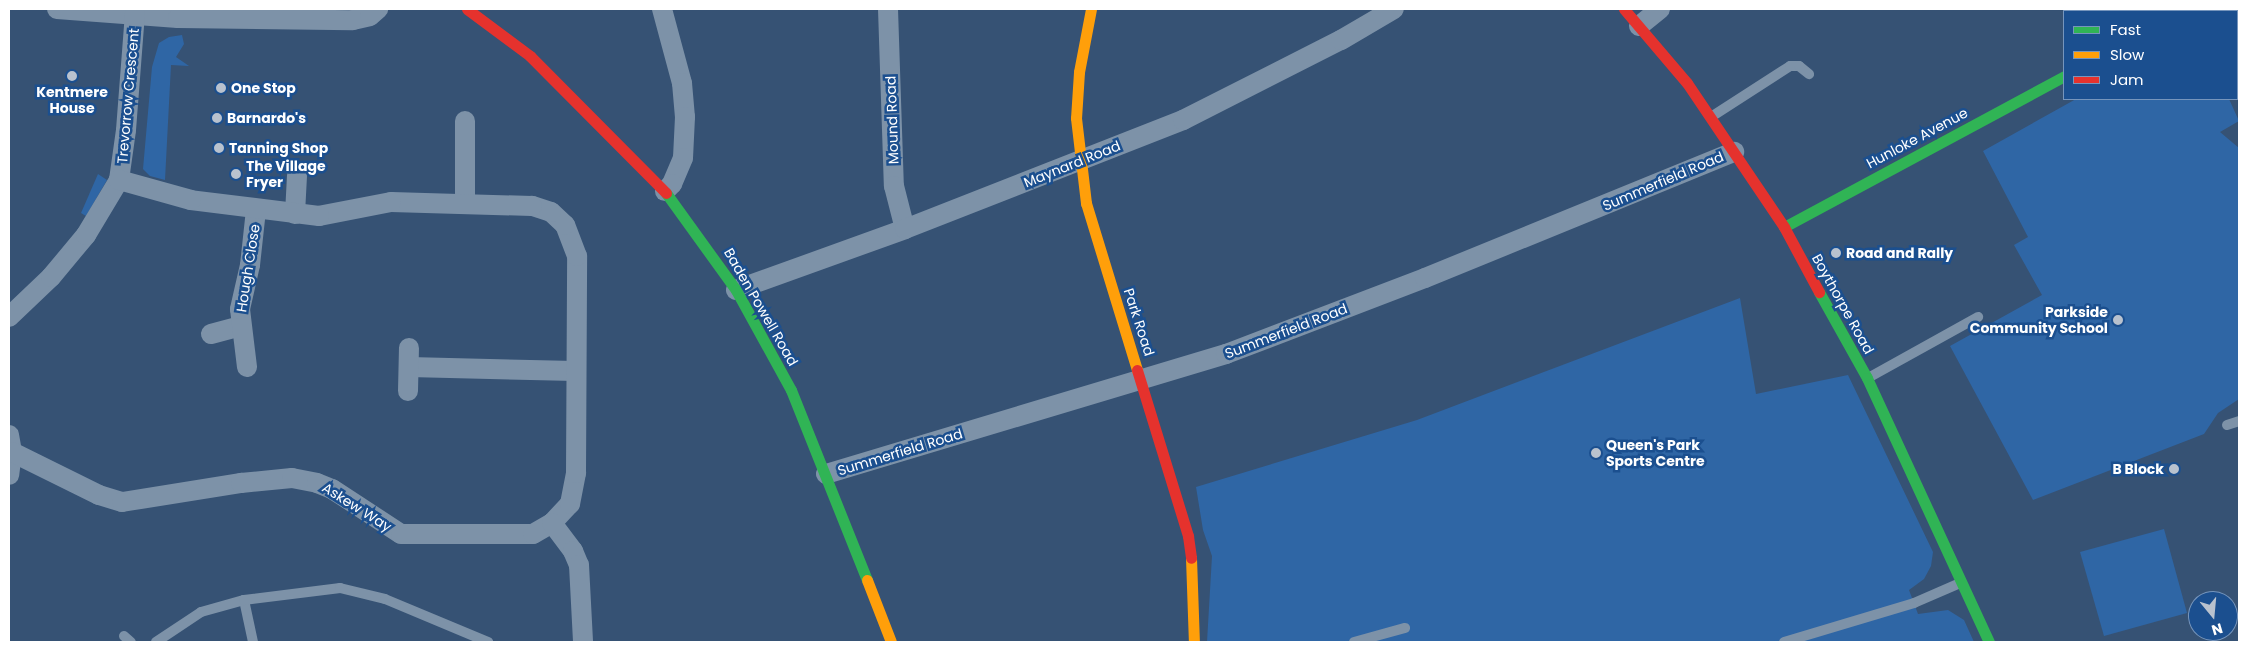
<!DOCTYPE html>
<style>
body{margin:0}
#map{position:relative;width:2248px;height:651px;overflow:hidden;background:#365274;font-family:Poppins,sans-serif}
div>[style]{position:absolute}
[style*='--x']{left:calc(var(--x)*1px);top:calc(var(--y)*1px);width:calc(var(--w)*1px);rotate:calc(var(--a)*1deg)}
.green>*{inset:0;background:#2f66a5}
.lane>*{height:10px;margin:-5px;padding:0 5px;transform-origin:5px;border-radius:5px;background:#7d92a8}
.street>*{height:20px;margin:-10px;padding:0 10px;transform-origin:10px;border-radius:10px;background:#7d92a8}
.fast>*{height:11px;margin:-5.5px;padding:0 5.5px;transform-origin:5.5px;border-radius:5.5px;background:#30b455}
.slow>*{height:11px;margin:-5.5px;padding:0 5.5px;transform-origin:5.5px;border-radius:5.5px;background:#ff9f0a}
.jam>*{height:11px;margin:-5.5px;padding:0 5.5px;transform-origin:5.5px;border-radius:5.5px;background:#e5322d}
.dots>*{width:14px;height:14px;translate:-50% -50%;box-sizing:border-box;border:2px solid #1b4f8f;border-radius:50%}
span{translate:-50% -50%;white-space:nowrap;text-align:center;line-height:1.15;-webkit-text-stroke:5px #1b4f8f;paint-order:stroke}
.poi-label{font-size:14px;color:#fff;font-weight:700}
.left{translate:0 -50%;text-align:left}
.right{translate:-100% -50%;text-align:right}
.street-label{font-size:14px;color:#fff}
.frame{position:absolute;inset:0;border:10px solid #fff;pointer-events:none}
.legend{position:absolute;left:2063px;top:10px;width:175px;height:90px;box-sizing:border-box;background:#1b4f8f;border:1px solid #7695bc;margin:0;padding:6px 9px;list-style:none;font-size:15px;color:#fff}
.legend li{display:flex;align-items:center;gap:10px;height:25px}
.legend b{width:25px;border:1px solid #7695bc}
.north{position:absolute;left:2188px;top:591px;width:50px;height:50px;box-sizing:border-box;background:#1b4f8f;border:1px solid #7695bc;border-radius:50%;rotate:163deg;font-size:14px;font-weight:700;line-height:20px;text-align:center;color:#fff}
.north::after{content:'';display:block;margin:auto;width:18px;height:22px;background:#b9c2ce;clip-path:polygon(50% 0,100% 100%,50% 72%,0 100%)}
</style>
<div id="map">
<div class="green">
<div style="clip-path:polygon(182px 35px,184px 44px,176px 57px,189px 66px,171px 65px,165px 180px,150px 176px,143px 169px,152px 67px,159px 43px,169px 37px)"></div>
<div style="clip-path:polygon(2076px 99px,2229px 99px,2239px 121px,2220px 132px,2239px 148px,2239px 399px,2218px 413px,2204px 434px,2033px 500px,1950px 346px,2042px 295px,2014px 245px,2028px 237px,1983px 151px)"></div>
<div style="clip-path:polygon(98px 174px,107px 180px,86px 216px,81px 213px)"></div>
<div style="clip-path:polygon(1740px 298px,1756px 394px,1848px 375px,1933px 552px,1931px 566px,1924px 579px,1909px 590px,1918px 614px,1948px 610px,1964px 620px,1974px 642px,1207px 642px,1212px 556px,1203px 530px,1196px 487px,1417px 420px)"></div>
<div style="clip-path:polygon(2164px 529px,2187px 613px,2104px 636px,2080px 552px)"></div>
</div>
<div class="lane">
<div style="--x:1711;--y:117;--w:94;--a:-32.8"></div>
<div style="--x:1790;--y:66;--w:9;--a:0"></div>
<div style="--x:1799;--y:66;--w:13;--a:39"></div>
<div style="--x:1868;--y:378;--w:126;--a:-29"></div>
<div style="--x:2227;--y:425;--w:13;--a:-18"></div>
<div style="--x:244;--y:600;--w:43;--a:77.9"></div>
<div style="--x:124;--y:636;--w:9;--a:41"></div>
<div style="--x:156;--y:642;--w:54;--a:-33.7"></div>
<div style="--x:201;--y:612;--w:45;--a:-15.6"></div>
<div style="--x:244;--y:600;--w:97;--a:-7.1"></div>
<div style="--x:340;--y:588;--w:46;--a:13.7"></div>
<div style="--x:385;--y:599;--w:112;--a:22.7"></div>
<div style="--x:1354;--y:642;--w:53;--a:-15.4"></div>
<div style="--x:1784;--y:642;--w:136;--a:-16.7"></div>
<div style="--x:1914;--y:603;--w:50;--a:-23.5"></div>
</div>
<div class="street">
<div style="--x:57;--y:9;--w:121;--a:4.3"></div>
<div style="--x:178;--y:18;--w:175;--a:0.7"></div>
<div style="--x:353;--y:20;--w:17;--a:-13"></div>
<div style="--x:370;--y:16;--w:11;--a:-41"></div>
<div style="--x:662;--y:9;--w:77;--a:74.9"></div>
<div style="--x:682;--y:83;--w:34;--a:85"></div>
<div style="--x:685;--y:117;--w:41;--a:92.8"></div>
<div style="--x:683;--y:158;--w:28;--a:113"></div>
<div style="--x:672;--y:184;--w:10;--a:135"></div>
<div style="--x:888;--y:9;--w:177;--a:88.1"></div>
<div style="--x:894;--y:186;--w:44;--a:75.7"></div>
<div style="--x:1639;--y:26;--w:27;--a:-39"></div>
<div style="--x:465;--y:121;--w:82;--a:90"></div>
<div style="--x:295;--y:214;--w:38;--a:-87"></div>
<div style="--x:736;--y:290;--w:180;--a:-19.8"></div>
<div style="--x:905;--y:229;--w:299;--a:-21.4"></div>
<div style="--x:1183;--y:120;--w:177;--a:-26.9"></div>
<div style="--x:1341;--y:40;--w:61;--a:-30.3"></div>
<div style="--x:9;--y:317;--w:58;--a:-43.6"></div>
<div style="--x:51;--y:277;--w:55;--a:-50.2"></div>
<div style="--x:86;--y:235;--w:64;--a:-59"></div>
<div style="--x:119;--y:180;--w:50;--a:-82"></div>
<div style="--x:126;--y:130;--w:116;--a:-85.6"></div>
<div style="--x:211;--y:334;--w:30;--a:-15"></div>
<div style="--x:247;--y:367;--w:58;--a:-96.9"></div>
<div style="--x:240;--y:309;--w:45;--a:-77.2"></div>
<div style="--x:250;--y:265;--w:55;--a:-83.8"></div>
<div style="--x:409;--y:367;--w:166;--a:1.4"></div>
<div style="--x:408;--y:391;--w:43;--a:-88.7"></div>
<div style="--x:9;--y:435;--w:17;--a:80"></div>
<div style="--x:12;--y:452;--w:23;--a:97"></div>
<div style="--x:12;--y:452;--w:97;--a:26.3"></div>
<div style="--x:99;--y:495;--w:24;--a:17"></div>
<div style="--x:122;--y:502;--w:121;--a:-9.1"></div>
<div style="--x:241;--y:483;--w:51;--a:-5.6"></div>
<div style="--x:292;--y:478;--w:25;--a:11"></div>
<div style="--x:317;--y:483;--w:16;--a:22"></div>
<div style="--x:332;--y:489;--w:82;--a:33.1"></div>
<div style="--x:401;--y:534;--w:132;--a:0"></div>
<div style="--x:533;--y:534;--w:22;--a:-30"></div>
<div style="--x:552;--y:523;--w:26;--a:-47"></div>
<div style="--x:570;--y:504;--w:32;--a:-79"></div>
<div style="--x:576;--y:473;--w:217;--a:-89.7"></div>
<div style="--x:577;--y:256;--w:33;--a:-111"></div>
<div style="--x:565;--y:225;--w:19;--a:-137"></div>
<div style="--x:551;--y:212;--w:20;--a:-162"></div>
<div style="--x:532;--y:206;--w:141;--a:-178.4"></div>
<div style="--x:391;--y:202;--w:73;--a:169"></div>
<div style="--x:319;--y:216;--w:129;--a:-172.9"></div>
<div style="--x:191;--y:200;--w:75;--a:-164.5"></div>
<div style="--x:826;--y:474;--w:418;--a:-16.7"></div>
<div style="--x:1226;--y:354;--w:213;--a:-20.9"></div>
<div style="--x:1425;--y:278;--w:334;--a:-22.2"></div>
<div style="--x:552;--y:523;--w:35;--a:53"></div>
<div style="--x:573;--y:551;--w:15;--a:67"></div>
<div style="--x:579;--y:565;--w:77;--a:87"></div>
</div>
<div class="fast">
<div style="--x:2186;--y:11;--w:5;--a:-22"></div>
<div style="--x:666;--y:193;--w:120;--a:54.2"></div>
<div style="--x:736;--y:290;--w:114;--a:61.2"></div>
<div style="--x:791;--y:390;--w:205;--a:68.2"></div>
<div style="--x:1784;--y:227;--w:318;--a:-28.3"></div>
<div style="--x:1819;--y:292;--w:98;--a:60.8"></div>
<div style="--x:1867;--y:378;--w:291;--a:65.2"></div>
</div>
<div class="slow">
<div style="--x:1091;--y:9;--w:64;--a:100.8"></div>
<div style="--x:1079;--y:72;--w:46;--a:93.7"></div>
<div style="--x:1076;--y:118;--w:86;--a:83.3"></div>
<div style="--x:1086;--y:203;--w:175;--a:73"></div>
<div style="--x:1191;--y:558;--w:84;--a:88"></div>
<div style="--x:867;--y:580;--w:66;--a:68.8"></div>
</div>
<div class="jam">
<div style="--x:467;--y:9;--w:79;--a:36.7"></div>
<div style="--x:530;--y:56;--w:193;--a:45.2"></div>
<div style="--x:1624;--y:9;--w:97;--a:49.6"></div>
<div style="--x:1687;--y:83;--w:174;--a:56"></div>
<div style="--x:1784;--y:227;--w:74;--a:61.7"></div>
<div style="--x:1137;--y:370;--w:174;--a:72.9"></div>
<div style="--x:1188;--y:536;--w:22;--a:82"></div>
</div>
<div class="dots">
<div style="left:72px;top:76px;background:#b9c2ce"></div>
<div style="left:221px;top:88px;background:#b9c2ce"></div>
<div style="left:217px;top:118px;background:#b9c2ce"></div>
<div style="left:219px;top:148px;background:#b9c2ce"></div>
<div style="left:236px;top:174px;background:#b9c2ce"></div>
<div style="left:1836px;top:253px;background:#b9c2ce"></div>
<div style="left:2118px;top:320px;background:#b9c2ce"></div>
<div style="left:1596px;top:453px;background:#b9c2ce"></div>
<div style="left:2174px;top:469px;background:#b9c2ce"></div>
</div>
<div class="poi-label">
<span class="left" style="left:231px;top:88px">One Stop</span>
<span style="left:72px;top:100px">Kentmere<br>House</span>
<span class="left" style="left:227px;top:118px">Barnardo's</span>
<span class="left" style="left:229px;top:148px">Tanning Shop</span>
<span class="left" style="left:246px;top:174px">The Village<br>Fryer</span>
<span class="left" style="left:1846px;top:253px">Road and Rally</span>
<span class="right" style="left:2108px;top:320px">Parkside<br>Community School</span>
<span class="left" style="left:1606px;top:453px">Queen's Park<br>Sports Centre</span>
<span class="right" style="left:2164px;top:469px">B Block</span>
</div>
<div class="street-label">
<span style="left:128px;top:96px;rotate:-85deg">Trevorrow Crescent</span>
<span style="left:892px;top:120px;rotate:-92deg">Mound Road</span>
<span style="left:1917px;top:138px;rotate:-28deg">Hunloke Avenue</span>
<span style="left:1072px;top:164px;rotate:-22deg">Maynard Road</span>
<span style="left:1663px;top:181px;rotate:-23deg">Summerfield Road</span>
<span style="left:248px;top:268px;rotate:-81deg">Hough Close</span>
<span style="left:1843px;top:304px;rotate:61deg">Boythorpe Road</span>
<span style="left:761px;top:307px;rotate:60deg">Baden Powell Road</span>
<span style="left:1139px;top:322px;rotate:72deg">Park Road</span>
<span style="left:1286px;top:331px;rotate:-21deg">Summerfield Road</span>
<span style="left:900px;top:452px;rotate:-17deg">Summerfield Road</span>
<span style="left:357px;top:507px;rotate:32deg">Askew Way</span>
</div>
<div class="frame"></div>
<ul class="legend">
<li><b style="height:6px;background:#30b455"></b>Fast</li>
<li><b style="height:6px;background:#ff9f0a"></b>Slow</li>
<li><b style="height:6px;background:#e5322d"></b>Jam</li>
</ul>
<div class="north">N</div>
</div>
